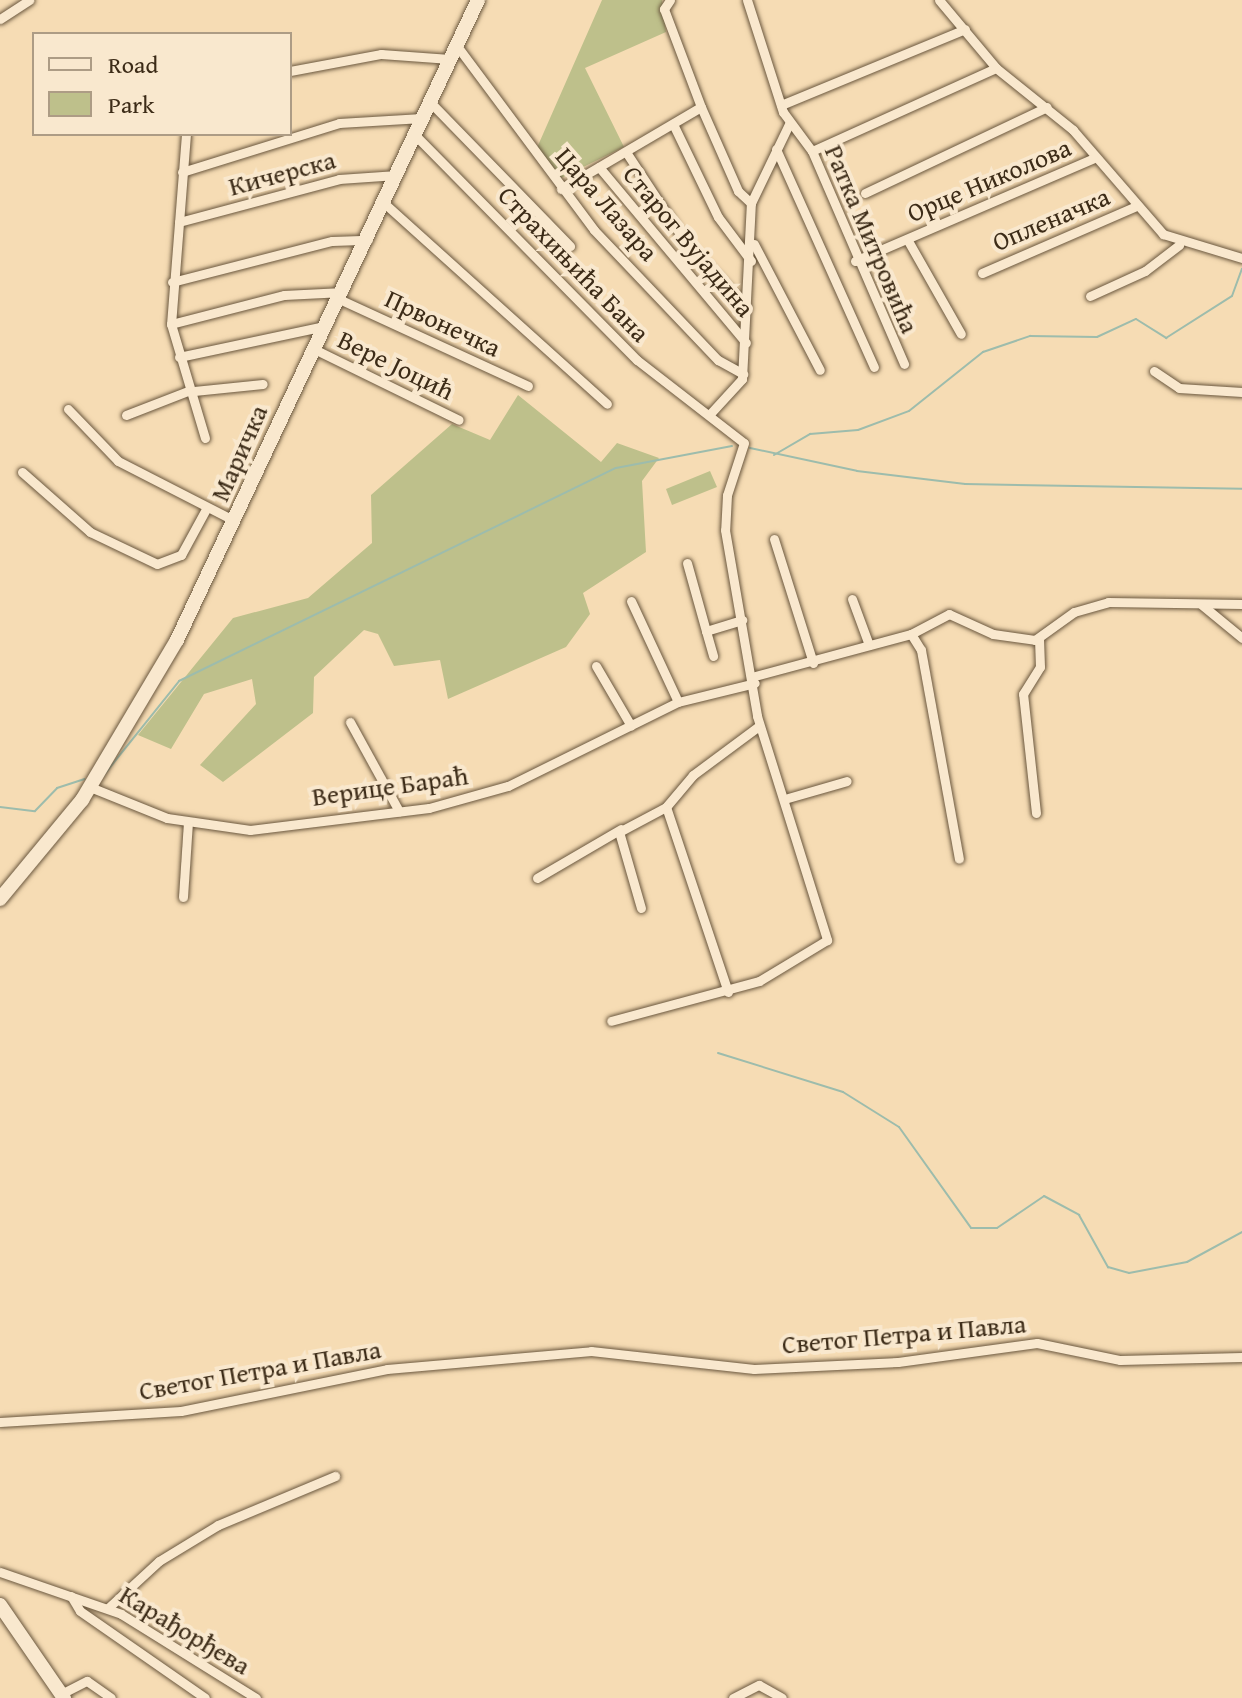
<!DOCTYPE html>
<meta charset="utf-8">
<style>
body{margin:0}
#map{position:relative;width:1242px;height:1698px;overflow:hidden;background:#f6dcb4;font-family:"Gentium Book Plus",serif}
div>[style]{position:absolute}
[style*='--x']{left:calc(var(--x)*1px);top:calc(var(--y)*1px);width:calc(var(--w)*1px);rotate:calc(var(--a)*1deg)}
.green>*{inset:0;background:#bec08b}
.stream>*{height:2px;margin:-1px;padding:0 1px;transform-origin:1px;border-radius:1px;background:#9dbcac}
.roads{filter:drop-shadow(0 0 2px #6a573e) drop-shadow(0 0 2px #6a573e)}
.street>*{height:9px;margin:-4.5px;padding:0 4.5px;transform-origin:4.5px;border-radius:4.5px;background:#f9e8ce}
.secondary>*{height:14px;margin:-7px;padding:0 7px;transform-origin:7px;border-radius:7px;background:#f9e8ce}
span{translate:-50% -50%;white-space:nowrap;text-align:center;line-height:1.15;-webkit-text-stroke:8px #f9e8ce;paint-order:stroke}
.street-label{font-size:26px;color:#3c2b17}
.legend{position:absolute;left:32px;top:32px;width:260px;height:104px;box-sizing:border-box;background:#f9e8ce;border:2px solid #ad9c85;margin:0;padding:10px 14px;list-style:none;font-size:24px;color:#3c2b17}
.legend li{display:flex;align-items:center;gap:16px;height:40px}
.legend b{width:40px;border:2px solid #ad9c85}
</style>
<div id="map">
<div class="green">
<div style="clip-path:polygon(602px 0,662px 0,666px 32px,585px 68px,624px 147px,561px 178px,536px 150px)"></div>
<div style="clip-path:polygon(518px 395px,601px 462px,617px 443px,659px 458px,642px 481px,646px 552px,583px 593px,590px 614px,566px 647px,448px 699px,440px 660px,394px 666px,378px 634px,364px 630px,314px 677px,313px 713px,223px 782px,200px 765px,256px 704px,252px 679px,204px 694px,171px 749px,138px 735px,233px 618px,308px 598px,372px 543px,371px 495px,452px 424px,490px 440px)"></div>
<div style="clip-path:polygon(710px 471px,717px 487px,672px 505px,666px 489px)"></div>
</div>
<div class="stream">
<div style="--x:750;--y:448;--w:109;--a:12.1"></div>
<div style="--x:857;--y:471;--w:109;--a:6.9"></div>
<div style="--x:965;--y:484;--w:277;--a:1"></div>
<div style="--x:774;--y:455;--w:42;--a:-30.3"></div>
<div style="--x:810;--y:434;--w:48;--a:-4.8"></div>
<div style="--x:858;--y:430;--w:54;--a:-20.4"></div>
<div style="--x:909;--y:411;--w:95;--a:-38.6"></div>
<div style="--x:983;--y:352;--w:50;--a:-18.8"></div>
<div style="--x:1030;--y:336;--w:67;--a:0.9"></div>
<div style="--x:1097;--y:337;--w:43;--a:-24.8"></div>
<div style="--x:1136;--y:319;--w:36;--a:32"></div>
<div style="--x:1166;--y:338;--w:78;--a:-32.5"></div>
<div style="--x:1232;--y:296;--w:29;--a:-70"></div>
<div style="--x:103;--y:776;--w:122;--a:-51.3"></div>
<div style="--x:179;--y:681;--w:486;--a:-26"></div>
<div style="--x:616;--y:468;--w:118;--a:-10.7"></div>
<div style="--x:0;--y:807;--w:35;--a:7"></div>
<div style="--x:35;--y:811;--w:32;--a:-46"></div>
<div style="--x:57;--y:788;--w:29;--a:-18"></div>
<div style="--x:718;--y:1053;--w:131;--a:17.3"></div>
<div style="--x:843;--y:1092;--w:66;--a:32"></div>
<div style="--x:899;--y:1127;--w:124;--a:54.5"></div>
<div style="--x:971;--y:1228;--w:26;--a:0"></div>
<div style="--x:997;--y:1228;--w:57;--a:-34.2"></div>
<div style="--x:1044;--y:1196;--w:40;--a:28"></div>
<div style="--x:1079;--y:1215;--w:60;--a:60.9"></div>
<div style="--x:1108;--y:1267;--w:22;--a:16"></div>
<div style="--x:1129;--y:1273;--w:59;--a:-10.7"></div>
<div style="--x:1187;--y:1262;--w:63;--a:-28.6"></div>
</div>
<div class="roads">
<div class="street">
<div style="--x:670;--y:0;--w:11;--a:124"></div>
<div style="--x:664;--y:9;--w:105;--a:69.3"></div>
<div style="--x:701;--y:107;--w:92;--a:66.2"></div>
<div style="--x:738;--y:191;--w:18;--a:43"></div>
<div style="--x:747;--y:0;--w:118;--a:72.2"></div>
<div style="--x:783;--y:112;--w:49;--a:53.4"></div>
<div style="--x:812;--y:151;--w:232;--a:66.6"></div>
<div style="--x:939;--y:0;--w:89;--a:50"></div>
<div style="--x:996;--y:68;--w:99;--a:38.8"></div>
<div style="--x:1073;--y:130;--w:138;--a:49.1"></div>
<div style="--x:1163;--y:234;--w:83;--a:16.9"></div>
<div style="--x:0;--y:19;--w:35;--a:-33"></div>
<div style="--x:457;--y:46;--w:229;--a:53.3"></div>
<div style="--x:594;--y:230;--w:180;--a:46.4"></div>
<div style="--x:718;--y:360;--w:29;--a:29"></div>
<div style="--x:290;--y:71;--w:93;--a:-10.6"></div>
<div style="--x:381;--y:54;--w:69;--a:4.1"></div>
<div style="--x:430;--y:102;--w:201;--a:45.8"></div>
<div style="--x:781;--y:105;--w:199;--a:-22.4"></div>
<div style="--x:673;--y:124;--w:103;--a:64.2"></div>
<div style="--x:718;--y:217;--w:55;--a:53.1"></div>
<div style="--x:186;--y:134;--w:191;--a:94.5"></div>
<div style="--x:171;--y:324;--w:119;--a:73.4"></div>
<div style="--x:415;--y:135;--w:316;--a:45.4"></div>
<div style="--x:637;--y:360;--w:135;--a:37.8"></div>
<div style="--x:744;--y:443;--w:55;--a:108.1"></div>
<div style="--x:727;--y:495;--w:35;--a:93"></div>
<div style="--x:725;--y:530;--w:189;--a:80.2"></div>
<div style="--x:757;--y:716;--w:235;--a:72.6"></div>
<div style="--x:827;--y:940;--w:79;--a:148.9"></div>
<div style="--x:759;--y:981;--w:153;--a:164.9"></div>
<div style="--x:776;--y:149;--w:239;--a:65.8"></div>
<div style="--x:812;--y:151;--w:202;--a:-24.3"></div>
<div style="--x:626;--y:152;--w:116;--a:56.6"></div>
<div style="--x:690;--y:249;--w:82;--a:46"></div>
<div style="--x:599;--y:167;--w:229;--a:50.1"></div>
<div style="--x:182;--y:172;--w:164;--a:-17.3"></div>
<div style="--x:339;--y:123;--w:83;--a:-3.4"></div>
<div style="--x:561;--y:189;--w:162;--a:-30.4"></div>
<div style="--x:865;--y:193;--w:201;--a:-25.3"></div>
<div style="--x:384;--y:203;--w:300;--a:42"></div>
<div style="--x:179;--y:222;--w:166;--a:-15"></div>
<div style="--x:339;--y:179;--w:58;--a:-3.9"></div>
<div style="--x:907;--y:239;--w:109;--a:60.4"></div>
<div style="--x:754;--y:244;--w:142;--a:62.4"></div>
<div style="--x:855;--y:261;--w:262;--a:-23.3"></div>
<div style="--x:982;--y:273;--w:168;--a:-23.5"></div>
<div style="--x:172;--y:282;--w:165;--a:-14.4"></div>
<div style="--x:332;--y:241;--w:36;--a:-2"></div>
<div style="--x:1090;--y:296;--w:60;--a:-24.4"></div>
<div style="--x:1145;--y:271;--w:43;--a:-37.4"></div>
<div style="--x:339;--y:299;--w:208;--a:24.7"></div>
<div style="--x:171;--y:324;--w:117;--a:-14.4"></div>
<div style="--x:284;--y:295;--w:59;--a:-2.9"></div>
<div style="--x:314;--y:349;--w:161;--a:26.1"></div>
<div style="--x:179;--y:357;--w:149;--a:-12"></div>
<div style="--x:1154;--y:371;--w:30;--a:34"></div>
<div style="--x:1179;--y:388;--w:63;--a:3.6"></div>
<div style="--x:194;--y:391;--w:69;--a:-5.8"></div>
<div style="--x:68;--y:409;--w:72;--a:46.1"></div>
<div style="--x:118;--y:461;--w:131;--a:27.1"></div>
<div style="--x:126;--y:415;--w:66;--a:-21.2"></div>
<div style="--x:709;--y:415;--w:49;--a:-47.5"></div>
<div style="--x:742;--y:379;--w:176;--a:-87.1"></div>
<div style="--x:751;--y:203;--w:88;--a:-64.3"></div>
<div style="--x:22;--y:472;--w:91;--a:41.4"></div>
<div style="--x:90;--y:532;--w:74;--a:25.5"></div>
<div style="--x:157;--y:564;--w:26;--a:-21"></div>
<div style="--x:181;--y:555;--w:52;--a:-61.5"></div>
<div style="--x:774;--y:539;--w:130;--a:72.5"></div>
<div style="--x:687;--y:563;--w:71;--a:74.4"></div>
<div style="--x:706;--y:631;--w:38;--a:-17"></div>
<div style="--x:852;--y:599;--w:49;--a:69.7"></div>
<div style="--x:631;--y:601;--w:111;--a:65"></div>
<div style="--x:1202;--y:605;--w:52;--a:39.5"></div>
<div style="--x:706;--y:631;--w:26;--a:74"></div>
<div style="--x:911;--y:634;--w:43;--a:-27.8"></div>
<div style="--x:949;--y:614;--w:48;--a:24.4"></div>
<div style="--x:993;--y:634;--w:42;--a:8.1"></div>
<div style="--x:1035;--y:640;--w:48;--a:-35.7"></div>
<div style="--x:1074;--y:612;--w:35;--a:-16"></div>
<div style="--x:1108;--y:602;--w:134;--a:0.9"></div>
<div style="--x:596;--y:666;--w:69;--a:59.7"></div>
<div style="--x:755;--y:676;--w:162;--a:-15.1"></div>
<div style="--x:911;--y:634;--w:19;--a:58"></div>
<div style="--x:921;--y:650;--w:212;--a:79.7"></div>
<div style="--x:350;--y:722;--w:102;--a:61.2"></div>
<div style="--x:90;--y:787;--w:83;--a:21.9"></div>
<div style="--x:167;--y:818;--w:84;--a:8.2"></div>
<div style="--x:250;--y:830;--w:180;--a:-7"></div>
<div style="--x:429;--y:808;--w:82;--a:-15.6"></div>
<div style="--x:508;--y:786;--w:190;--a:-26.3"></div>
<div style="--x:678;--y:702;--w:79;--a:-13.9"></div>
<div style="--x:788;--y:798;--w:61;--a:-16.1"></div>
<div style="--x:1036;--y:813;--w:120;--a:-96.2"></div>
<div style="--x:1023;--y:694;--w:32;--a:-58"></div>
<div style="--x:1040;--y:667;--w:28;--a:-92"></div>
<div style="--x:537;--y:878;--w:97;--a:-30.3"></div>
<div style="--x:183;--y:897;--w:75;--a:-86.2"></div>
<div style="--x:641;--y:908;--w:79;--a:-106.1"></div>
<div style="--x:619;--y:832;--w:53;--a:-28"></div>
<div style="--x:728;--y:992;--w:195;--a:-108.5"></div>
<div style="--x:666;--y:807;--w:42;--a:-49.8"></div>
<div style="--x:693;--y:775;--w:82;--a:-36.6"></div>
<div style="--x:0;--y:1422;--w:181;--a:-3.5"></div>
<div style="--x:181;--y:1411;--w:210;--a:-11.5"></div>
<div style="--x:387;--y:1369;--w:205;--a:-5"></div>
<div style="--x:591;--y:1351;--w:164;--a:6.3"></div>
<div style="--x:754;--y:1369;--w:144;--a:-2.8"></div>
<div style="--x:898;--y:1362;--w:140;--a:-7.8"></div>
<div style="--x:1037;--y:1343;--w:85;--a:11.6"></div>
<div style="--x:1120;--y:1360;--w:122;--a:-1.4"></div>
<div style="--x:0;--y:1572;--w:128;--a:19.1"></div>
<div style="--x:121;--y:1614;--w:159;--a:31.9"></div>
<div style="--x:71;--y:1596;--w:17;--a:59"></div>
<div style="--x:80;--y:1611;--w:152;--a:34.8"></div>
<div style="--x:108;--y:1608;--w:69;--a:-42.7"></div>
<div style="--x:159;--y:1561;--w:69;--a:-31.4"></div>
<div style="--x:218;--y:1525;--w:127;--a:-22.7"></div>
<div style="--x:61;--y:1694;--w:29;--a:-27"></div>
<div style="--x:87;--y:1681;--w:29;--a:35"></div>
<div style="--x:733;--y:1698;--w:29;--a:-27"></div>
<div style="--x:759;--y:1685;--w:26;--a:29"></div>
</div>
<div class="secondary">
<div style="--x:0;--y:899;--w:129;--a:-50.4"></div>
<div style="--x:82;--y:800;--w:186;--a:-59.3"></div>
<div style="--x:177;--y:640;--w:707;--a:-64.81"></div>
<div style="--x:0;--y:1605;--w:113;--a:55.5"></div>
</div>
</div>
<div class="street-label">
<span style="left:282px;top:173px;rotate:-15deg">Кичерска</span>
<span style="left:989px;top:180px;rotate:-23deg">Орце Николова</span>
<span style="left:607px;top:204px;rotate:49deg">Цара Лазара</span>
<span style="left:1051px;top:219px;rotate:-23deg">Опленачка</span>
<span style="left:872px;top:239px;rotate:67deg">Ратка Митровића</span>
<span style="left:689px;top:241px;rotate:50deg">Старог Вујадина</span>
<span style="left:574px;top:264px;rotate:46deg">Страхињића Бана</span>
<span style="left:443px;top:323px;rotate:25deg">Првонечка</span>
<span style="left:396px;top:365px;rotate:26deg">Вере Јоцић</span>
<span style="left:239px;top:453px;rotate:-66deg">Маричка</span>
<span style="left:390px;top:786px;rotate:-8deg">Верице Бараћ</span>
<span style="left:904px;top:1334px;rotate:-5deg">Светог Петра и Павла</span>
<span style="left:260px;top:1370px;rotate:-10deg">Светог Петра и Павла</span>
<span style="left:185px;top:1630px;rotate:31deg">Карађорђева</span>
</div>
<ul class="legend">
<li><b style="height:10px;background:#f9e8ce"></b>Road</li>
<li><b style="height:22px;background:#bec08b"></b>Park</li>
</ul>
</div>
